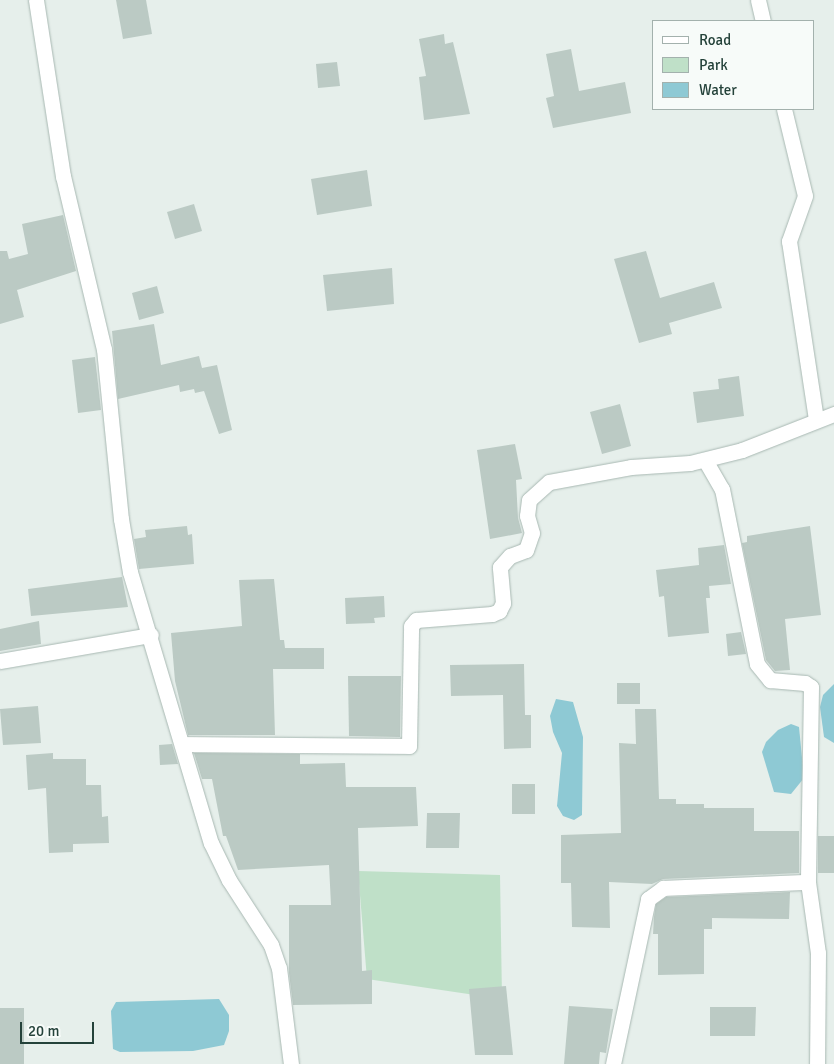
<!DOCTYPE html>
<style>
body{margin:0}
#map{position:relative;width:834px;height:1064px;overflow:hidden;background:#e6efeb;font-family:Signika,sans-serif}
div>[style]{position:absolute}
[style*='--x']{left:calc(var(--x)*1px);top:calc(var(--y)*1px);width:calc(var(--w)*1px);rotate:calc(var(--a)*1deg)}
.green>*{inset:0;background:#bfe0c8}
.water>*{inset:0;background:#8ec9d4}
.building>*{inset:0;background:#bbcac4}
.roads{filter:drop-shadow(0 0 1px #a8b8b2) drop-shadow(0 0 1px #a8b8b2)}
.minor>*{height:15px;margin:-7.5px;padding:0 7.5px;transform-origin:7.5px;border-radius:7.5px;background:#fff}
span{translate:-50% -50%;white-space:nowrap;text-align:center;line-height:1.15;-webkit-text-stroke:5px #f7fbf9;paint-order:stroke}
.legend{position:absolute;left:652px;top:20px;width:162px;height:90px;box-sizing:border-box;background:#f7fbf9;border:1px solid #a3b1ad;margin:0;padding:6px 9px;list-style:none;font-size:15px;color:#24423a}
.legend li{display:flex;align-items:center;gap:10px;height:25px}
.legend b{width:25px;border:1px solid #a3b1ad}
.scale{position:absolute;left:20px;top:1022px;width:74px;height:22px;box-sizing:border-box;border:2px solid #24423a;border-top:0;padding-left:6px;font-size:15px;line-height:18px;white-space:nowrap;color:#24423a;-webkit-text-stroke:4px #f7fbf9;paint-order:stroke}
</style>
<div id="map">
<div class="green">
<div style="clip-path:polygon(358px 871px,500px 875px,502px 999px,367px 979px)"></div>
</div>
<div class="water">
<div style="clip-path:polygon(834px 684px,834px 743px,824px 737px,820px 707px,823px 695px)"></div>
<div style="clip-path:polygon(556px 699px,573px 702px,583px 737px,582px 815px,574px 820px,563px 816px,557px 806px,562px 753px,553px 732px,550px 716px)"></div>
<div style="clip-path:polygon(791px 724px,799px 727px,804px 778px,791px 794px,774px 792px,762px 752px,766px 742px,778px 730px)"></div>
<div style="clip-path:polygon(219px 999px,229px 1015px,229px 1031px,224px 1045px,193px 1051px,120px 1052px,113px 1049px,111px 1011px,116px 1002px)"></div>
</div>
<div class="building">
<div style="clip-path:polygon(116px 0,146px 0,152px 34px,123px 39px)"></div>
<div style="clip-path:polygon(444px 34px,445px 44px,453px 42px,470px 114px,424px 120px,419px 77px,426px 76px,419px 39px)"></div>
<div style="clip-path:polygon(571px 49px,579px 91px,625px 82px,631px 113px,553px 128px,546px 98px,554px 96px,546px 54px)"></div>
<div style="clip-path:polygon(337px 62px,340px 86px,318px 88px,316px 64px)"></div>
<div style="clip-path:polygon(367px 170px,372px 206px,317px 215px,311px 179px)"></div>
<div style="clip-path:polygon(194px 204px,202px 231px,175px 239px,167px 212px)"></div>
<div style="clip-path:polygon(63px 215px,76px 271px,17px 290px,24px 317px,0 324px,0 251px,7px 251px,9px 259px,28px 254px,22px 224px)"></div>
<div style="clip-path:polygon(646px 251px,660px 298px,714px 282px,722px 308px,669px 323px,672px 334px,639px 343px,614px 259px)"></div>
<div style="clip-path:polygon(392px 268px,394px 304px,327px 311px,323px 275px)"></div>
<div style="clip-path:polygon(157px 286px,164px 313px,139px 320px,132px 293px)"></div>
<div style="clip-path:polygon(154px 324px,161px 365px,199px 356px,202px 368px,217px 365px,232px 430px,219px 434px,204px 391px,195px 393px,194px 389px,180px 392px,179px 385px,118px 399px,112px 331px)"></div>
<div style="clip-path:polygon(95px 357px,101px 410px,78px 413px,72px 360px)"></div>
<div style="clip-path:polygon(739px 376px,744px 416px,697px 423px,693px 392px,719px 389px,718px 379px)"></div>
<div style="clip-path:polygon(620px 404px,631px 446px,602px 454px,590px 412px)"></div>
<div style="clip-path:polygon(515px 444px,522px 479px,516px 480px,518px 518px,522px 533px,490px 539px,477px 450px)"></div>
<div style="clip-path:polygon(187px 526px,188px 535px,192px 534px,194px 564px,139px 569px,134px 539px,146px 537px,145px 530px)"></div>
<div style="clip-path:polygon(810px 526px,821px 615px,785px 619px,790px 670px,775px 671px,766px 660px,742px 543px,747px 542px,747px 536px)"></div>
<div style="clip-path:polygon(724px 545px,731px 584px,709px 586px,710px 598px,706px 598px,709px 633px,668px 637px,664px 596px,659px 597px,656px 570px,699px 565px,698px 548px)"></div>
<div style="clip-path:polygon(122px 577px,128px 607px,31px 616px,28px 589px)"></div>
<div style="clip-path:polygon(274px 579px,280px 640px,284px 640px,285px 648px,324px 648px,324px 669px,273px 669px,275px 735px,188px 735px,175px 681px,171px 633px,242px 626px,239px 580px)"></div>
<div style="clip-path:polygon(384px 596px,385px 617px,374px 618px,375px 623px,346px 624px,345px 598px)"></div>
<div style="clip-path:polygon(39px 621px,41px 644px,0 651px,0 629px)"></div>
<div style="clip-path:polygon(741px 632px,746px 654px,728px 656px,726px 634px)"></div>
<div style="clip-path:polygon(524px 664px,525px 715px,531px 715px,531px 748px,504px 749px,503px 695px,451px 696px,450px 665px)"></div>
<div style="clip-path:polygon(348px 676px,401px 676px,400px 737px,349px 736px)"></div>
<div style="clip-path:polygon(617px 683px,640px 683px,640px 704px,617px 704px)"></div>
<div style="clip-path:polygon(38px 706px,41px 743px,3px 745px,0 709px)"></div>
<div style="clip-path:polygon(635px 709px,656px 709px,659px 799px,676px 799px,676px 804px,704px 804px,704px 808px,754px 808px,754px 831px,799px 831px,799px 873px,663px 879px,652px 884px,609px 882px,610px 928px,572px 927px,571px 883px,561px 883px,561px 835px,621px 833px,619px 743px,636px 744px)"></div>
<div style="clip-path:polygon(172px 744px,178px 764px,160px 765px,159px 745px)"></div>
<div style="clip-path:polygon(53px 753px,53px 759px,86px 759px,86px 785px,101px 785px,102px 817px,108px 816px,109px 843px,73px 844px,73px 852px,49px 853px,46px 788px,28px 790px,26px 755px)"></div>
<div style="clip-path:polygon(194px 753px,300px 754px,300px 764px,345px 763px,346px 787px,416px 787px,418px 826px,358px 828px,362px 971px,372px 970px,372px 1004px,293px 1005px,289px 973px,289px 905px,331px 905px,329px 865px,238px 870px,226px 836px,223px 836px,212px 779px,202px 779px)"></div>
<div style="clip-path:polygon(512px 784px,535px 784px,535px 814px,512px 814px)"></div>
<div style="clip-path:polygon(427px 813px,460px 813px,459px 848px,426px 848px)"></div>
<div style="clip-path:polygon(818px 836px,834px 836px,834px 873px,818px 873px)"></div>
<div style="clip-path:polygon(790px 892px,789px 919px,712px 918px,712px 929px,704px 929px,704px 974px,658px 975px,658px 934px,653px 934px,654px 917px,656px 904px,666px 897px)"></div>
<div style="clip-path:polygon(506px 986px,513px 1055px,475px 1055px,469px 989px)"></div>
<div style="clip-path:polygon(569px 1006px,613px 1009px,606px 1053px,600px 1052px,599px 1064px,564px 1064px)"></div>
<div style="clip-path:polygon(710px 1007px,756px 1007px,755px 1036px,710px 1036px)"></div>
<div style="clip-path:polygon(0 1008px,24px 1008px,24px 1064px,0 1064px)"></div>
</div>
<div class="roads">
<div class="minor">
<div style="--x:36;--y:0;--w:178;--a:81.3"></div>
<div style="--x:63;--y:176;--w:178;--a:76.7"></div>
<div style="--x:104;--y:349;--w:171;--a:84.3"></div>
<div style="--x:121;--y:519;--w:54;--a:80.4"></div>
<div style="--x:130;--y:572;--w:283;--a:73.4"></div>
<div style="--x:211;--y:843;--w:41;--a:64.1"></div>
<div style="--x:229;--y:880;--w:77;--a:57.1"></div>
<div style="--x:271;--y:945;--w:24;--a:71"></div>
<div style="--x:279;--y:968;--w:97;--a:82.9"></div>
<div style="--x:758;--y:0;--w:22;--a:77"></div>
<div style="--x:784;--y:109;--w:89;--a:76.4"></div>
<div style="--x:805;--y:196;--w:48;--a:109.6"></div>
<div style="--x:789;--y:241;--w:181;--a:81.4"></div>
<div style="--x:705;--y:460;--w:34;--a:60"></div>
<div style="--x:722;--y:489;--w:178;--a:78.7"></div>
<div style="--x:757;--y:664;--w:21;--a:51"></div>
<div style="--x:770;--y:680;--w:35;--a:5"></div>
<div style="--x:805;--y:683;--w:7;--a:34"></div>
<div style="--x:811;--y:687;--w:195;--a:90.9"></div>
<div style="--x:808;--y:882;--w:72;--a:82"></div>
<div style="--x:818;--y:953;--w:111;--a:90.5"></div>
<div style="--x:0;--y:661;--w:153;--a:-9.8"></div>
<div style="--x:182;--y:744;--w:227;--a:0.5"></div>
<div style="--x:409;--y:746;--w:120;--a:-89"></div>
<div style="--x:411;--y:626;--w:8;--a:-50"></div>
<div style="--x:416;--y:620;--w:76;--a:-4.5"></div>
<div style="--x:492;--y:614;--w:8;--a:-23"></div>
<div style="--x:499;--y:611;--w:9;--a:-63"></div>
<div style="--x:503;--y:603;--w:36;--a:-95"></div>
<div style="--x:500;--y:567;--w:15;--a:-48"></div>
<div style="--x:510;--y:556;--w:17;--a:-21"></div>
<div style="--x:526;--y:550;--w:18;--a:-71"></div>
<div style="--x:532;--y:533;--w:18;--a:-106"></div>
<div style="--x:527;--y:516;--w:16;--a:-83"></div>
<div style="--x:529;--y:500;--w:27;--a:-42"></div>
<div style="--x:549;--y:482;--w:83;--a:-10.4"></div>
<div style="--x:631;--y:467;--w:59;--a:-3.9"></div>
<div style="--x:690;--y:463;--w:54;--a:-14"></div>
<div style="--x:742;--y:450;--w:99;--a:-21.4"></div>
<div style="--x:613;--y:1064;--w:169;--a:-78"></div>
<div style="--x:648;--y:899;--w:19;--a:-36"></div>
<div style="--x:663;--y:888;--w:145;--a:-2.4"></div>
</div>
</div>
<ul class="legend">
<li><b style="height:6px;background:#fff"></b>Road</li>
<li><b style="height:14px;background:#bfe0c8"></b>Park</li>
<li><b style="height:14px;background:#8ec9d4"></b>Water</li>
</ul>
<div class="scale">20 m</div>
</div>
